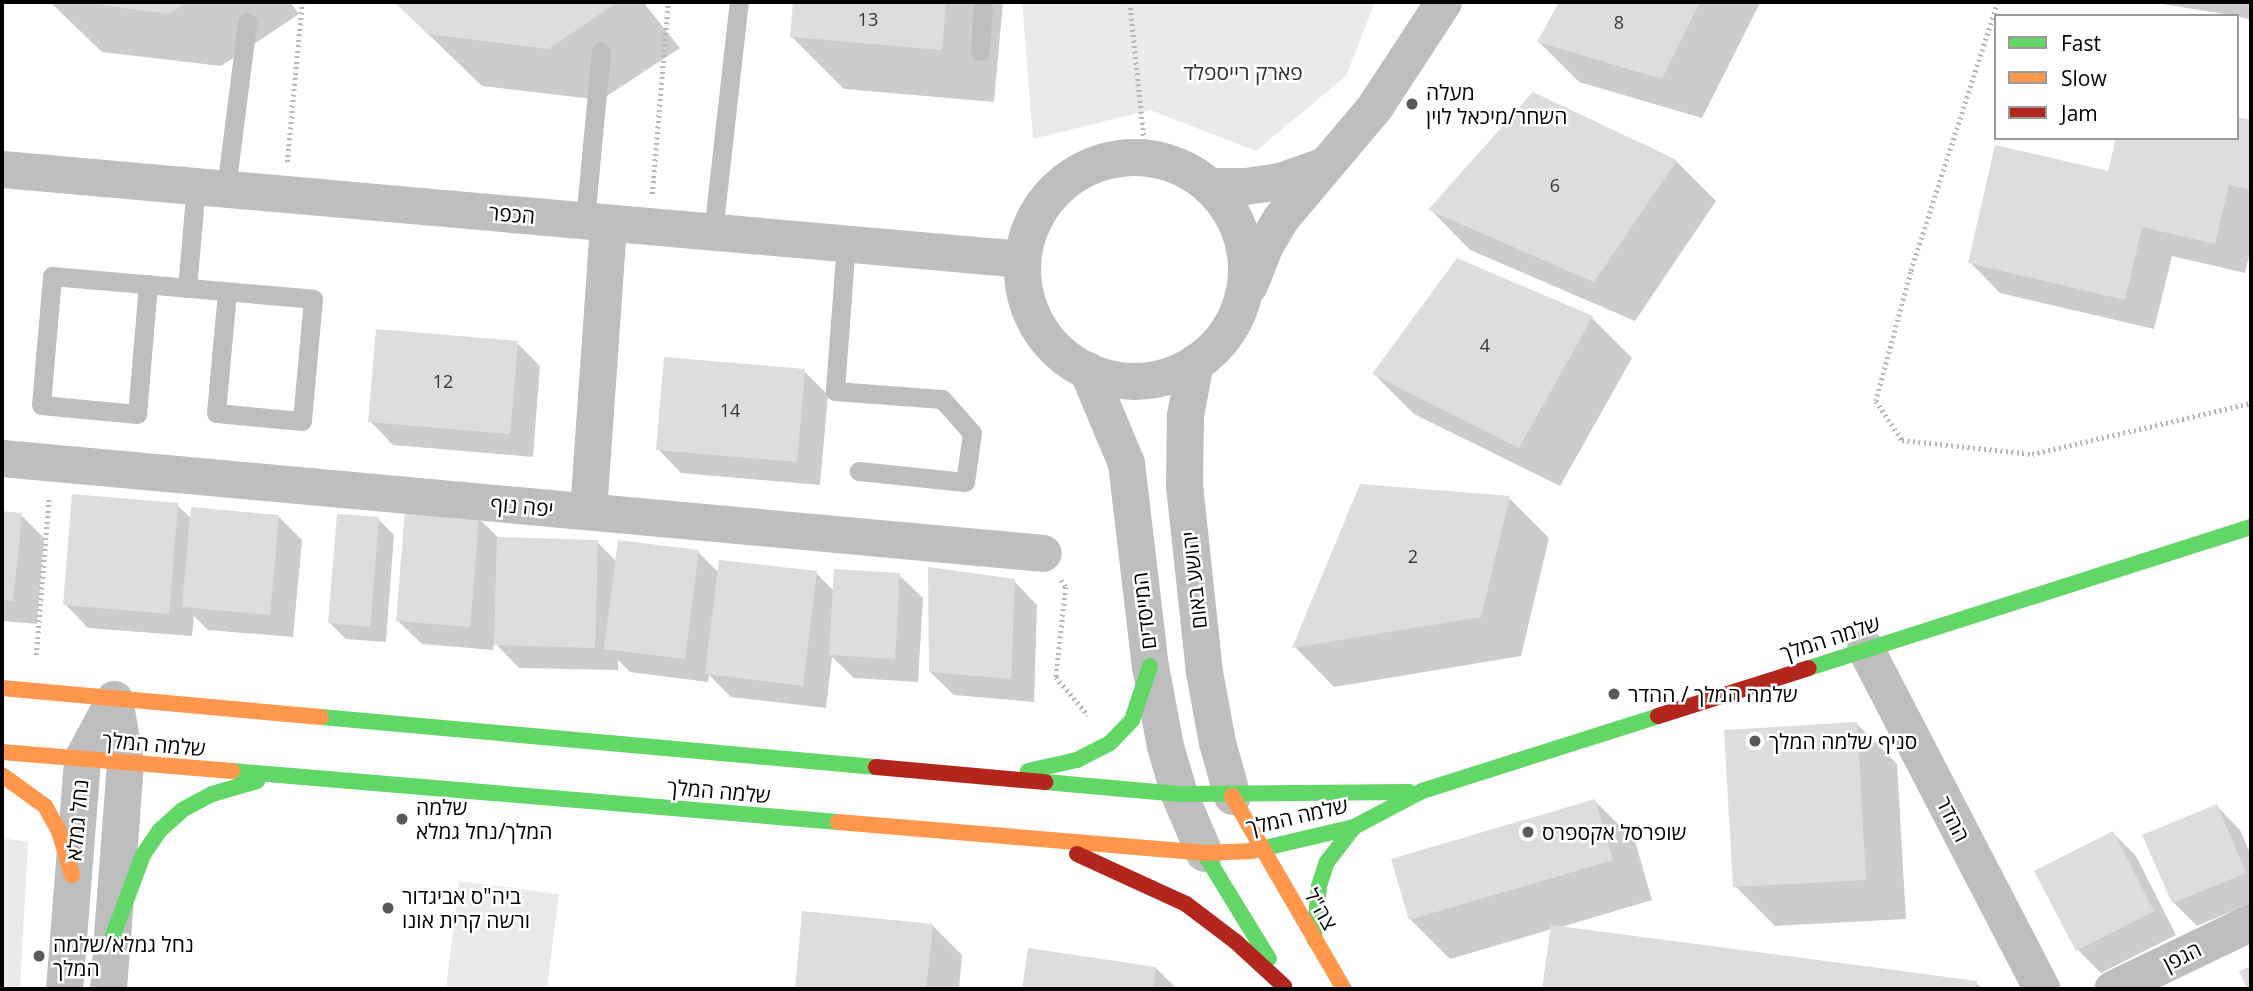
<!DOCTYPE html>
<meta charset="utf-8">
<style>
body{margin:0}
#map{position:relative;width:2253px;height:991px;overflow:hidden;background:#fff;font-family:"Open Sans",Heebo,sans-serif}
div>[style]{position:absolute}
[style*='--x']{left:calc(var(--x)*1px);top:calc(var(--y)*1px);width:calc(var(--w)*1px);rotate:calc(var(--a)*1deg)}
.green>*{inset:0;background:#eaeaea}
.shadow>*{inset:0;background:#0003}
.building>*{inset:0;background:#ddd}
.path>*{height:4.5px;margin-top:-2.25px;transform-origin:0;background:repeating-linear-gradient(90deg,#b8b8b8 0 2px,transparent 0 5.5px)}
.lane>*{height:19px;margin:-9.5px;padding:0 9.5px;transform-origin:9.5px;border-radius:9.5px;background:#bebebe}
.street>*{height:37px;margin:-18.5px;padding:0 18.5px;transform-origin:18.5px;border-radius:18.5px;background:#bebebe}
.street>.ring{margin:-18.5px;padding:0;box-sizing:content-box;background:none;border:37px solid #bebebe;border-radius:50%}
.fast>*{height:16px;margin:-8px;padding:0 8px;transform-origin:8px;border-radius:8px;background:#63d668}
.slow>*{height:16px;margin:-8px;padding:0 8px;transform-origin:8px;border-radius:8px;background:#ff974d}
.jam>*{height:16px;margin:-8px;padding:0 8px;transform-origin:8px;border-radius:8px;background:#b3261e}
.dots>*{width:19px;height:19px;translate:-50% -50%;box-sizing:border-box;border:4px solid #fff;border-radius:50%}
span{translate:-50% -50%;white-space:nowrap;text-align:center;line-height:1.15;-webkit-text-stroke:5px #fff;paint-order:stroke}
.number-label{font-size:18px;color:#373737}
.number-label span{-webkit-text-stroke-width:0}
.park-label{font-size:21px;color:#303030}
.poi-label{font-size:21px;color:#000}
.left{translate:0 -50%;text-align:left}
.street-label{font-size:21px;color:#000}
.frame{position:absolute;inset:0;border:4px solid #000;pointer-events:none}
.legend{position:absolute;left:1994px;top:14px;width:245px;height:126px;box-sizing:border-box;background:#fff;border:2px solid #999;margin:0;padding:9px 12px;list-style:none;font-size:21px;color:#000}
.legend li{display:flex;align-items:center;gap:14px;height:35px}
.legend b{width:35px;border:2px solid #999}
</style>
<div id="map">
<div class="green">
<div style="clip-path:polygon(1022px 2px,1375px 2px,1346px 76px,1256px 151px,1150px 110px,1033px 139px)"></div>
<div style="clip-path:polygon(2px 838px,28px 842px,20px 989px,2px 989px)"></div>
<div style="clip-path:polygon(459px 881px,559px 894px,547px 989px,446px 989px)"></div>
</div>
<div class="shadow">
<div style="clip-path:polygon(50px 2px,290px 2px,299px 14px,221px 66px,102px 52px)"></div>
<div style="clip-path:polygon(395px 2px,643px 2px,680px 48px,601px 100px,482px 86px)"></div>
<div style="clip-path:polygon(794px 2px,1003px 2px,994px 102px,844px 89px,791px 36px)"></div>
<div style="clip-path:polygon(1561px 2px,1759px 2px,1760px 3px,1702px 118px,1579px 82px,1539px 42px)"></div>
<div style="clip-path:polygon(2150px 2px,2251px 2px,2251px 20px,2237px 16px)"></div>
<div style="clip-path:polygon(2237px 118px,2251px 122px,2251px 248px,2245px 273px,2172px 256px,2154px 329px,2000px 293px,1970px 262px,2109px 173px,2237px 138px)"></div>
<div style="clip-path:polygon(1676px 161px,1716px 201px,1635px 321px,1470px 250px,1431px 210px)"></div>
<div style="clip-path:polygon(1457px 261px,1592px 318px,1632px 358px,1560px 486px,1414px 414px,1374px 374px)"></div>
<div style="clip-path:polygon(517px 343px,540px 366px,533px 457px,393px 445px,370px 421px)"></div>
<div style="clip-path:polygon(804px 371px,828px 395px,820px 485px,681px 473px,658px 449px)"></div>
<div style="clip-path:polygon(1509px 498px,1549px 538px,1521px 656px,1334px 687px,1295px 647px)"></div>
<div style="clip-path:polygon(177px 505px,192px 519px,279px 517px,302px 540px,293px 637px,208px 630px,194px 616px,192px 636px,88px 628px,65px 604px)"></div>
<div style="clip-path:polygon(2px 513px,21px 515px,44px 538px,37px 624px,2px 621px)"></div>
<div style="clip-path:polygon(478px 518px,500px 539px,597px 542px,617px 562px,698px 552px,719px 573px,816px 573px,834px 591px,899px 575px,923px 598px,918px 682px,854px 678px,832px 657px,826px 708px,731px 697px,709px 675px,708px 682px,630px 672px,618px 660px,618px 670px,519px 668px,494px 642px,493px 650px,422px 644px,398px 621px)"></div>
<div style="clip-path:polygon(378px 519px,394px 535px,386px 642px,346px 639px,330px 623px)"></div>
<div style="clip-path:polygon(1014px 581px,1037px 605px,1034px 702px,954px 695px,930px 672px)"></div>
<div style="clip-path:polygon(1857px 724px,1897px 764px,1906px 919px,1775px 926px,1735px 886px)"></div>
<div style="clip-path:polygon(1595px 801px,1635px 841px,1652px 900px,1558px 928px,1976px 983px,1983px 989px,1544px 989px,1552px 929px,1450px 959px,1410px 919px)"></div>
<div style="clip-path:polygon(2217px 806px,2240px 830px,2251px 855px,2251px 903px,2197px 926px,2173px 902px)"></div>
<div style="clip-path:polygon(2113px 833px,2136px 856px,2176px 935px,2101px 973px,2078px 950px)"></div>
<div style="clip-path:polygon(804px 913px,932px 925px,962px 955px,959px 989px,796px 989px)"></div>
<div style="clip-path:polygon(1029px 950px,1156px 968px,1177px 989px,1024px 989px)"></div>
</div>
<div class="building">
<div style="clip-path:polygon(78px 2px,187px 2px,168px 14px)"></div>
<div style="clip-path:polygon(394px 2px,618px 2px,548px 49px,428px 34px)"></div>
<div style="clip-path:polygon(793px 2px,946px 2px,942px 50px,790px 37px)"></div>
<div style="clip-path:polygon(1559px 2px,1700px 2px,1662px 79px,1537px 42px)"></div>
<div style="clip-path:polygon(1533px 92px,1677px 160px,1594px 282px,1428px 210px)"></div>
<div style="clip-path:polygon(2237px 117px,2251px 120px,2251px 190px,2229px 185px,2215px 244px,2142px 227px,2125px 300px,1968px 263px,1995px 145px,2108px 171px,2116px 138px,2237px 138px)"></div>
<div style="clip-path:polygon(1457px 258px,1593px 316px,1519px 448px,1372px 374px)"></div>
<div style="clip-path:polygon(376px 329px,518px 341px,510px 434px,368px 422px)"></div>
<div style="clip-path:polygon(664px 357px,805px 369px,797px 462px,656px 450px)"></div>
<div style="clip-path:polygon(1360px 484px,1510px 496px,1481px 617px,1292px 648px)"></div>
<div style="clip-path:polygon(72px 494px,178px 503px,169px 614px,63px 605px)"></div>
<div style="clip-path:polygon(191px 507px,279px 515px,270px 615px,182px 607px)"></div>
<div style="clip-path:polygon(405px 510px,479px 516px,470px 627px,396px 621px)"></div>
<div style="clip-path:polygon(2px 511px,22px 513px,13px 601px,2px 600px)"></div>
<div style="clip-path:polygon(337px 514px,379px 517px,370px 627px,328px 623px)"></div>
<div style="clip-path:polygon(497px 537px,598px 540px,595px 648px,494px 645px)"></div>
<div style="clip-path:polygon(618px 540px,699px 550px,685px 659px,604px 649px)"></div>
<div style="clip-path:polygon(719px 560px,817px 571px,803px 686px,705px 674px)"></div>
<div style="clip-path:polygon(928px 567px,1015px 579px,1011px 679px,929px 672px)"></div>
<div style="clip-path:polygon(834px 569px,900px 573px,895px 659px,829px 655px)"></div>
<div style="clip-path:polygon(1857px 722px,1866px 880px,1733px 887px,1724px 730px)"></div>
<div style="clip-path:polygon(1595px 799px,1613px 860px,1409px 920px,1391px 859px)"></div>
<div style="clip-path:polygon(2217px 804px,2246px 873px,2172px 903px,2142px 835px)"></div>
<div style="clip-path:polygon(2113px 831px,2154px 911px,2076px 951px,2034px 871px)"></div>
<div style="clip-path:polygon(802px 911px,933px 924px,926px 989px,795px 989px)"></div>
<div style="clip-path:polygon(1551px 925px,1977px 981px,1976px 989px,1542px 989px)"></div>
<div style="clip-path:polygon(1028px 948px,1156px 967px,1153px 989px,1022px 989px)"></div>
<div style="clip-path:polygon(2251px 966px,2251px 989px,2247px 989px,2239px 971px)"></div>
</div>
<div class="path">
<div style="--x:1130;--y:2;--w:156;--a:84.1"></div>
<div style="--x:1998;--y:2;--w:284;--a:107.9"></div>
<div style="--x:1911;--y:272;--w:134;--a:105.2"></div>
<div style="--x:1876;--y:401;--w:47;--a:56.3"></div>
<div style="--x:1902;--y:440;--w:131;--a:6.1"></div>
<div style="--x:2032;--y:454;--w:225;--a:-13.1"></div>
<div style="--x:287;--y:162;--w:161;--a:-84.6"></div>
<div style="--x:652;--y:194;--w:193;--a:-85.2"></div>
<div style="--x:1061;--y:580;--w:9;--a:54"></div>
<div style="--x:1066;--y:587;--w:91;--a:96.3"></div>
<div style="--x:1056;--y:677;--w:50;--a:49.9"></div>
<div style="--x:36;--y:655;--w:159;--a:-85.3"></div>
</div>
<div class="lane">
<div style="--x:980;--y:51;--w:49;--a:-86.5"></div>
<div style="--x:226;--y:189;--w:168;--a:-82.8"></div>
<div style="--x:585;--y:220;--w:169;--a:-84.6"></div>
<div style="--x:713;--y:232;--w:231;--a:-83.6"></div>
<div style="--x:846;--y:243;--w:148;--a:94.3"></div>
<div style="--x:835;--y:391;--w:107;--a:4.3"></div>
<div style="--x:942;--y:399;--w:45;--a:48.6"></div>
<div style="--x:972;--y:433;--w:49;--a:98.1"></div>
<div style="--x:965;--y:482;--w:107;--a:-174.1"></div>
<div style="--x:148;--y:284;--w:130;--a:94.8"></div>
<div style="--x:137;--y:414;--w:96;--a:-174.6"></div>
<div style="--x:41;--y:405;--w:129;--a:-85.1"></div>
<div style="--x:52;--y:276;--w:262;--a:5"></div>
<div style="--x:313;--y:299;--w:122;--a:95.2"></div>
<div style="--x:302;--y:421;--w:86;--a:-174.7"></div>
<div style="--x:216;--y:413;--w:122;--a:-84.8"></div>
<div style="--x:187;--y:288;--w:102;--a:-85"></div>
</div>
<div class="street">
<div class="ring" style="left:1022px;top:157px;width:187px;height:187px"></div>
<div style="--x:2;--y:169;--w:1024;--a:5.04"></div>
<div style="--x:1209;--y:186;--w:36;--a:0"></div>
<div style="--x:1245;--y:186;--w:35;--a:-8"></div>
<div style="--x:1280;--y:181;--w:48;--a:-19.6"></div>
<div style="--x:1249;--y:285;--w:41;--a:-68.5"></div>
<div style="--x:1264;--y:247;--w:32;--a:-60"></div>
<div style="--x:1280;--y:219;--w:148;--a:-49.9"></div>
<div style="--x:1375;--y:106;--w:124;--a:-56.8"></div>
<div style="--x:1195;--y:362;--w:54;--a:100.7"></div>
<div style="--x:1185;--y:415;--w:70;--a:90.8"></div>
<div style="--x:1184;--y:485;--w:188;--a:83.9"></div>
<div style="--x:1204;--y:672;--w:71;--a:79.5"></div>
<div style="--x:1217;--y:742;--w:56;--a:74.5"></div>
<div style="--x:1087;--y:370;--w:101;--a:67.2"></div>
<div style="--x:1126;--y:463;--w:204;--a:83.3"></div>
<div style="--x:1150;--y:666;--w:81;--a:79.4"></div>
<div style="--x:1165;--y:746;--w:50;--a:73.7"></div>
<div style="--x:1179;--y:794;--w:64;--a:67"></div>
<div style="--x:2;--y:458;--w:1045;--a:5.21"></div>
<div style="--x:588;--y:511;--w:289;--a:-86"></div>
<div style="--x:1865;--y:648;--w:384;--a:62.6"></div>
<div style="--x:64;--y:989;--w:231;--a:-85.5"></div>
<div style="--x:82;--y:759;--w:68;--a:-61.9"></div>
<div style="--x:108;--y:989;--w:228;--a:-85.7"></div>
<div style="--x:125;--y:762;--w:64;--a:-99.9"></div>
<div style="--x:2112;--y:989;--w:154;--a:-25.7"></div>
</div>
<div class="fast">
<div style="--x:1809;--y:668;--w:464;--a:-17.7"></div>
<div style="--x:321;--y:717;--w:557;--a:5.15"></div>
<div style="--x:232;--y:771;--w:608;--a:4.81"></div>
<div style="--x:1028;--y:771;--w:50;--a:-12.7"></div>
<div style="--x:1077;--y:760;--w:37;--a:-27"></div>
<div style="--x:1110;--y:743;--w:32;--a:-46"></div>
<div style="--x:1132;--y:720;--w:57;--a:-71.6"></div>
<div style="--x:1045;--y:782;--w:135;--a:5.1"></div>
<div style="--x:1179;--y:794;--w:230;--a:-0.5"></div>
<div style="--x:1252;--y:851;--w:105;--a:-13.2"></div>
<div style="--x:1354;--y:827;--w:77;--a:-27.9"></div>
<div style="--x:1422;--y:791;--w:248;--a:-17.6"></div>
<div style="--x:1204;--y:853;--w:124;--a:58.5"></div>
<div style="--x:112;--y:938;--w:89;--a:-69.5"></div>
<div style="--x:143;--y:855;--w:29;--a:-56"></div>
<div style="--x:159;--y:831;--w:31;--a:-42"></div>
<div style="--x:182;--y:810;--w:34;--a:-28"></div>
<div style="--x:212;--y:794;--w:47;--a:-16.1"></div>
<div style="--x:1314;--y:939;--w:53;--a:-84.6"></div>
<div style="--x:1319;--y:886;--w:25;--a:-72"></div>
<div style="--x:1327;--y:862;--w:44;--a:-52.4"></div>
</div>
<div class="slow">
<div style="--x:2;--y:688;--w:320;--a:5.2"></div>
<div style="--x:2;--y:752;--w:231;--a:4.7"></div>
<div style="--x:2;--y:775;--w:53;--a:35.8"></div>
<div style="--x:45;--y:806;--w:29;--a:61"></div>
<div style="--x:59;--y:831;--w:46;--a:73.5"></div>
<div style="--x:1232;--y:796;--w:223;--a:59.9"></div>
<div style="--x:838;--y:822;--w:367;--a:4.8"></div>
<div style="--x:1204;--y:853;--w:48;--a:-2.4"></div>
</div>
<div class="jam">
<div style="--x:1658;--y:716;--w:158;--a:-17.6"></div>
<div style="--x:876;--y:767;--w:170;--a:5.1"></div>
<div style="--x:1077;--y:854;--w:120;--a:24.6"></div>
<div style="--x:1186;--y:904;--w:61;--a:37.1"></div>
<div style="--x:1235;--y:941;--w:67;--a:42.6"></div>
</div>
<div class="dots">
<div style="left:1412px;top:104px;background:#595959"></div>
<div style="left:1614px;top:694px;background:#595959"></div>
<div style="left:1755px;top:741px;background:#595959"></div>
<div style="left:402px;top:819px;background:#595959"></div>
<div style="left:1528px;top:832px;background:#595959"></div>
<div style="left:388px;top:908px;background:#595959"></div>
<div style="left:39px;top:956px;background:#595959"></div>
</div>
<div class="number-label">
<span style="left:868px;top:19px">13</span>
<span style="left:1619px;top:22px">8</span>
<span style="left:1555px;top:185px">6</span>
<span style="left:1485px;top:345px">4</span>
<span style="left:443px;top:381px">12</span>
<span style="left:730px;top:410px">14</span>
<span style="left:1413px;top:556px">2</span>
</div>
<div class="park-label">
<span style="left:1243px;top:72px">פארק רייספלד</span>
</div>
<div class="poi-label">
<span class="left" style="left:1426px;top:104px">מעלה<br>השחר/מיכאל לוין</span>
<span class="left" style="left:1628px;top:694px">שלמה המלך / ההדר</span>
<span class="left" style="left:1769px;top:741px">סניף שלמה המלך</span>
<span class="left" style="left:416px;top:819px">שלמה<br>המלך/נחל גמלא</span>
<span class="left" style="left:1542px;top:832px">שופרסל אקספרס</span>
<span class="left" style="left:402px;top:908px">ביה"ס אביגדור<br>ורשה קרית אונו</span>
<span class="left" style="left:53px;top:956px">נחל גמלא/שלמה<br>המלך</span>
</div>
<div class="street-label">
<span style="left:512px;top:214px;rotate:5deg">הכפר</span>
<span style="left:522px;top:506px;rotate:5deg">יפה נוף</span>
<span style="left:1194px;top:580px;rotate:-96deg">יהושע באום</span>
<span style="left:1144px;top:611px;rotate:-97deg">המייסדים</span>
<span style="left:1830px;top:638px;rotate:-18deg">שלמה המלך</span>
<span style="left:154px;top:744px;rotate:5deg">שלמה המלך</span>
<span style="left:719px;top:791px;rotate:5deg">שלמה המלך</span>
<span style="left:1297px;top:816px;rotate:-13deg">שלמה המלך</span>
<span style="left:1953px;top:819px;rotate:63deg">ההדר</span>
<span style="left:77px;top:820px;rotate:-85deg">נחל גמלא</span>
<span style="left:1321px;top:909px;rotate:60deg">צה"ל</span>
<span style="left:2182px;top:956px;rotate:-26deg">הגפן</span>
</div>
<div class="frame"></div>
<ul class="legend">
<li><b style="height:9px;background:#63d668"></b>Fast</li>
<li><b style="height:9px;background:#ff974d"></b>Slow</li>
<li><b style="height:9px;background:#b3261e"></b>Jam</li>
</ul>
</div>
